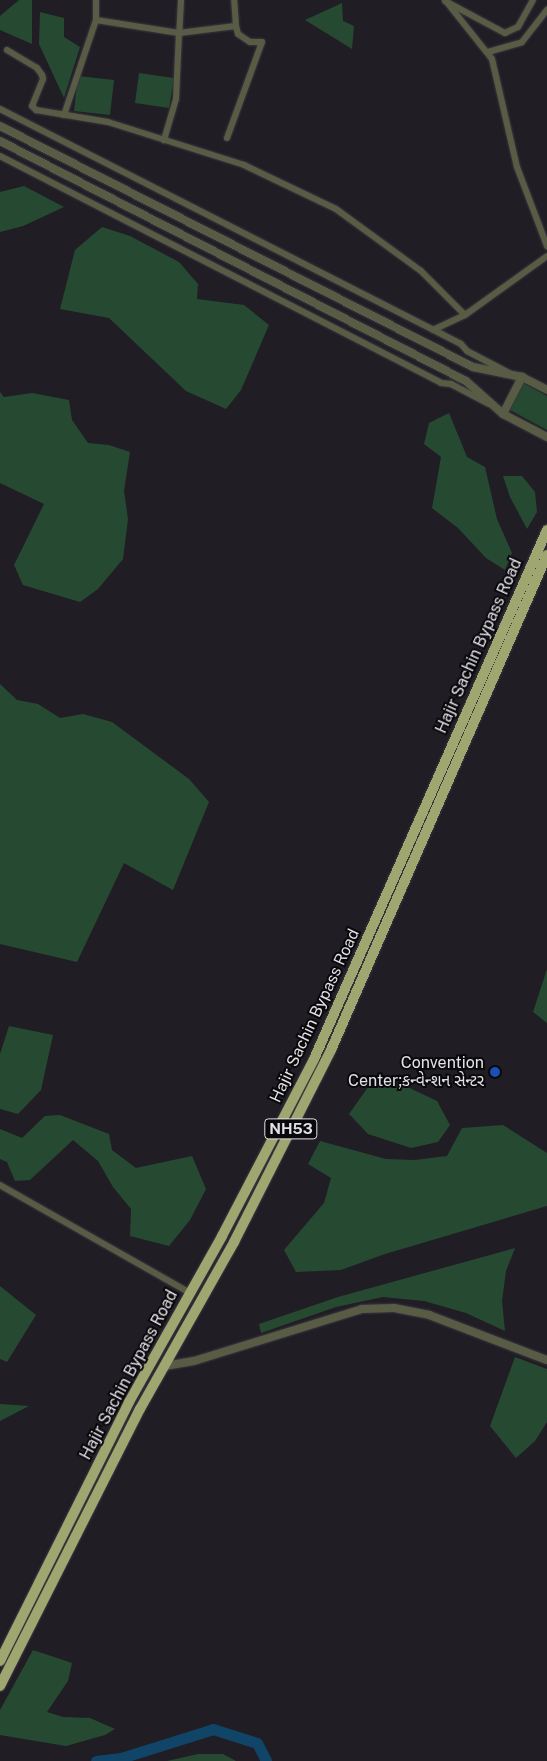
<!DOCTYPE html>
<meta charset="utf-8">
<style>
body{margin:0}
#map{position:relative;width:547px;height:1761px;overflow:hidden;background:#201d25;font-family:"Public Sans","Noto Sans Gujarati",sans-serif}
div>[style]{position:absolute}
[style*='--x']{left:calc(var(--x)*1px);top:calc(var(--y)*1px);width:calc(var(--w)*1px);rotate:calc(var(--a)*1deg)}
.green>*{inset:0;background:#264a31}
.river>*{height:11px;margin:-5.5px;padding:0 5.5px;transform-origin:5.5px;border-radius:5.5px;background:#104568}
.roads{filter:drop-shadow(0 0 1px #3b3840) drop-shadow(0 0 1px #3b3840)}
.minor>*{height:6px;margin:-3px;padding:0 3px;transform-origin:3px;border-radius:3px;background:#595c45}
.tertiary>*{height:8px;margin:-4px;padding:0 4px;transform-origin:4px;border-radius:4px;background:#595c45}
.trunk>*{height:10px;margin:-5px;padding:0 5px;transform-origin:5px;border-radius:5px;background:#9fa670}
.dots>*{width:14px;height:14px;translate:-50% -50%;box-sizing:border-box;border:2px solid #09080b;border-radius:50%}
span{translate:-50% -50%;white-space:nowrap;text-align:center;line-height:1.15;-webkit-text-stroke:4px #09080b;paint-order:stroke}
.shield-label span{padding:1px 4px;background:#09080b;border:1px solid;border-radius:4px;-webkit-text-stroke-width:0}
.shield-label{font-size:15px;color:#e3e1e6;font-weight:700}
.street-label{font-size:16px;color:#e3e1e6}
.poi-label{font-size:16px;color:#e3e1e6}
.right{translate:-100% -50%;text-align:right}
</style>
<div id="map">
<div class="green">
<div style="clip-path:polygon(19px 0,32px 0,32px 44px,0 30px,0 16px)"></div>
<div style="clip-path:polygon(342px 3px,343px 21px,354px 26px,352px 49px,305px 20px)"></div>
<div style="clip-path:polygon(40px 12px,64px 18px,64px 37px,80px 47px,64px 98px,39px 44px)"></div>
<div style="clip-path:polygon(139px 73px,174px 78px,169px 108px,135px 103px)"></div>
<div style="clip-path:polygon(78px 76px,114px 80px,110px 115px,74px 111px)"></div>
<div style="clip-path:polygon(24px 186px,64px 207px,23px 226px,0 232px,0 192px)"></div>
<div style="clip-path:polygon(102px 227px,130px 236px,179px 262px,198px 284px,197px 299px,244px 305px,269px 325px,241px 390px,226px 409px,186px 391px,109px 318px,60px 309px,75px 250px)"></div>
<div style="clip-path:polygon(523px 383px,547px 396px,547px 430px,510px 410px)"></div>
<div style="clip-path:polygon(0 392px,4px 397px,32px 393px,69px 400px,72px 420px,88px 443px,109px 445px,130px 452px,124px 491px,128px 519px,123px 559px,98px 589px,80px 602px,23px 585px,14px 565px,44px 504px,0 483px)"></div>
<div style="clip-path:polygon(449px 413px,467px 457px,485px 467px,497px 519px,512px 553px,505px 570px,486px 558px,458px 528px,432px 508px,441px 457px,424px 444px,429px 423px)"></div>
<div style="clip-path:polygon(503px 476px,522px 476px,535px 492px,537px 512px,527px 529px,510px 497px)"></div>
<div style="clip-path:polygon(0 684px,17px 700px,38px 704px,60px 718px,83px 714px,112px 722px,189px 779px,209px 802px,173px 890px,124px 863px,77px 962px,0 944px)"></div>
<div style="clip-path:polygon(547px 969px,547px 1023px,533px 1012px)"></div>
<div style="clip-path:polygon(9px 1026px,53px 1035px,41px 1090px,18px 1114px,0 1109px,0 1054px)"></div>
<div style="clip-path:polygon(395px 1081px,437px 1101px,450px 1125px,438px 1142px,411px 1148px,368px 1134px,349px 1114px,371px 1083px)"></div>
<div style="clip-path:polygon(60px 1115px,109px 1134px,112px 1150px,136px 1168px,192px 1156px,206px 1189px,190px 1220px,169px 1246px,130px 1236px,131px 1209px,113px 1187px,98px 1161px,73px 1140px,30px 1180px,15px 1181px,7px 1162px,0 1159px,0 1129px,22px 1138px,45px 1116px)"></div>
<div style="clip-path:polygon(503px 1125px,547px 1153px,547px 1206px,385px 1254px,341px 1270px,296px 1272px,284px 1250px,324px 1203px,331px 1178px,308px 1164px,320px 1141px,386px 1159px,415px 1160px,447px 1156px,462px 1128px)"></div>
<div style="clip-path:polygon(515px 1248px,506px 1271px,502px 1301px,505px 1331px,466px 1313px,424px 1301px,383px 1297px,336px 1307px,261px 1333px,259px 1324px,338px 1297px)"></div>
<div style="clip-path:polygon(0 1286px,36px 1315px,7px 1362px,0 1359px)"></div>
<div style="clip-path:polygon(515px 1357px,547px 1369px,547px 1422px,535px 1441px,516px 1458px,490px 1426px)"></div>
<div style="clip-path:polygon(0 1404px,29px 1406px,0 1421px)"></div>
<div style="clip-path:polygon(33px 1650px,72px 1663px,68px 1681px,47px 1712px,63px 1717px,90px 1718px,115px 1729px,105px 1735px,66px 1746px,0 1735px,0 1710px)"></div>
<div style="clip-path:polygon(198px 1754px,223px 1754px,236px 1761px,167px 1761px)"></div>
</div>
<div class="river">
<div style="--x:96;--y:1761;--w:25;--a:-7"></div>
<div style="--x:121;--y:1758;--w:96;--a:-17.5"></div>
<div style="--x:213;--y:1729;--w:46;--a:17.7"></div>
<div style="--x:257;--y:1743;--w:20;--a:63"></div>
</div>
<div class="roads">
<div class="minor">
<div style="--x:96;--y:0;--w:20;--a:90"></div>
<div style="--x:96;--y:20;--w:84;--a:8.9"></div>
<div style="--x:179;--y:33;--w:66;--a:92.6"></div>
<div style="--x:176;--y:99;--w:43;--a:106.3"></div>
<div style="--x:181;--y:0;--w:33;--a:93"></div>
<div style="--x:179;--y:33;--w:57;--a:-7"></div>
<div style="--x:236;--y:26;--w:26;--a:-94"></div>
<div style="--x:445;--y:0;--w:75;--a:51.5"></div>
<div style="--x:492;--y:59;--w:111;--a:77"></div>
<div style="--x:517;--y:167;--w:85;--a:69.2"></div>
<div style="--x:445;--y:1;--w:68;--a:28.1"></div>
<div style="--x:505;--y:33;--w:14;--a:-25"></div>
<div style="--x:518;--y:27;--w:31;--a:-61"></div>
<div style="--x:7;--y:50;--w:35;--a:31"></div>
<div style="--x:37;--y:68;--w:9;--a:54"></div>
<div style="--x:42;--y:75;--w:4;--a:76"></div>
<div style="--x:43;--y:79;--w:29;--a:112"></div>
<div style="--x:32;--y:106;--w:6;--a:45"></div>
<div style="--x:36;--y:110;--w:73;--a:9.5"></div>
<div style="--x:108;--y:122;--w:143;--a:17.5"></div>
<div style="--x:244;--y:165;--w:102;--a:25.6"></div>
<div style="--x:336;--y:209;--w:105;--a:36.1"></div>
<div style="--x:421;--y:271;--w:62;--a:45"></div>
<div style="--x:465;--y:315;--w:35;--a:155"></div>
<div style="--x:488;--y:52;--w:35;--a:-16"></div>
<div style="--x:522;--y:42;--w:41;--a:-52"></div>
<div style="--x:0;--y:109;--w:517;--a:27.01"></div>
<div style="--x:461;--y:344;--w:9;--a:49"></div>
<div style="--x:467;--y:351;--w:47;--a:27.6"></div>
<div style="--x:64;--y:115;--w:100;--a:-71.4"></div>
<div style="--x:227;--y:138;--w:102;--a:-70"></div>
<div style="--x:262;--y:42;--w:12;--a:180"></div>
<div style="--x:250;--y:42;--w:14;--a:-146"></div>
<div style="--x:238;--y:34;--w:8;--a:-104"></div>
<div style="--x:0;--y:156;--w:496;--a:27.2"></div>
<div style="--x:441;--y:383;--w:10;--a:6"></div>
<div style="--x:451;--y:384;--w:43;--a:27.8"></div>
<div style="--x:465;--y:315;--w:101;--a:-35.7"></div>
<div style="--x:0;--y:1185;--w:219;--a:29.6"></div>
</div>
<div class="tertiary">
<div style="--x:0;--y:126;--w:531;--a:27"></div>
<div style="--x:473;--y:367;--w:50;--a:11.5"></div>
<div style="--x:522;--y:377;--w:28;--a:27"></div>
<div style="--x:0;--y:141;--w:524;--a:27.25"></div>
<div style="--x:466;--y:381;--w:50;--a:41.7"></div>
<div style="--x:503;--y:414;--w:50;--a:27.6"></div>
<div style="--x:503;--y:414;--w:42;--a:-62.8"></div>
<div style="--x:165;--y:1366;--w:29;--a:-10"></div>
<div style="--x:194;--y:1361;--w:176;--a:-17.2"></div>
<div style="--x:362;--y:1309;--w:32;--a:-2"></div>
<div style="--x:394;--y:1308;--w:36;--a:11"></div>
<div style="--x:429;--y:1315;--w:126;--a:20.9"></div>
</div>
<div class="trunk">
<div style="--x:0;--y:1661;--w:289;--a:-63.5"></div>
<div style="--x:129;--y:1402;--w:190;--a:-60.7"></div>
<div style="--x:222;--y:1236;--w:199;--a:-62.5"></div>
<div style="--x:314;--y:1059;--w:578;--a:-66.23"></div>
<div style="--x:0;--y:1686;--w:310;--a:-63.2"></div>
<div style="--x:140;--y:1409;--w:192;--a:-60.6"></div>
<div style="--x:234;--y:1242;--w:215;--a:-63.2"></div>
<div style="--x:331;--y:1050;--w:540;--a:-66.43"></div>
</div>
</div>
<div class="dots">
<div style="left:495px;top:1072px;background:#1a4fb4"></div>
</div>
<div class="shield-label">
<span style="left:291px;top:1129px">NH53</span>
</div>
<div class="street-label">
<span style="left:479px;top:646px;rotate:-66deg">Hajir Sachin Bypass Road</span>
<span style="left:315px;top:1016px;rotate:-65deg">Hajir Sachin Bypass Road</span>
<span style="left:129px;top:1375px;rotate:-62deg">Hajir Sachin Bypass Road</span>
</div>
<div class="poi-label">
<span class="right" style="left:484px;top:1072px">Convention<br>Center;કન્વેન્શન સેન્ટર</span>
</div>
</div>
